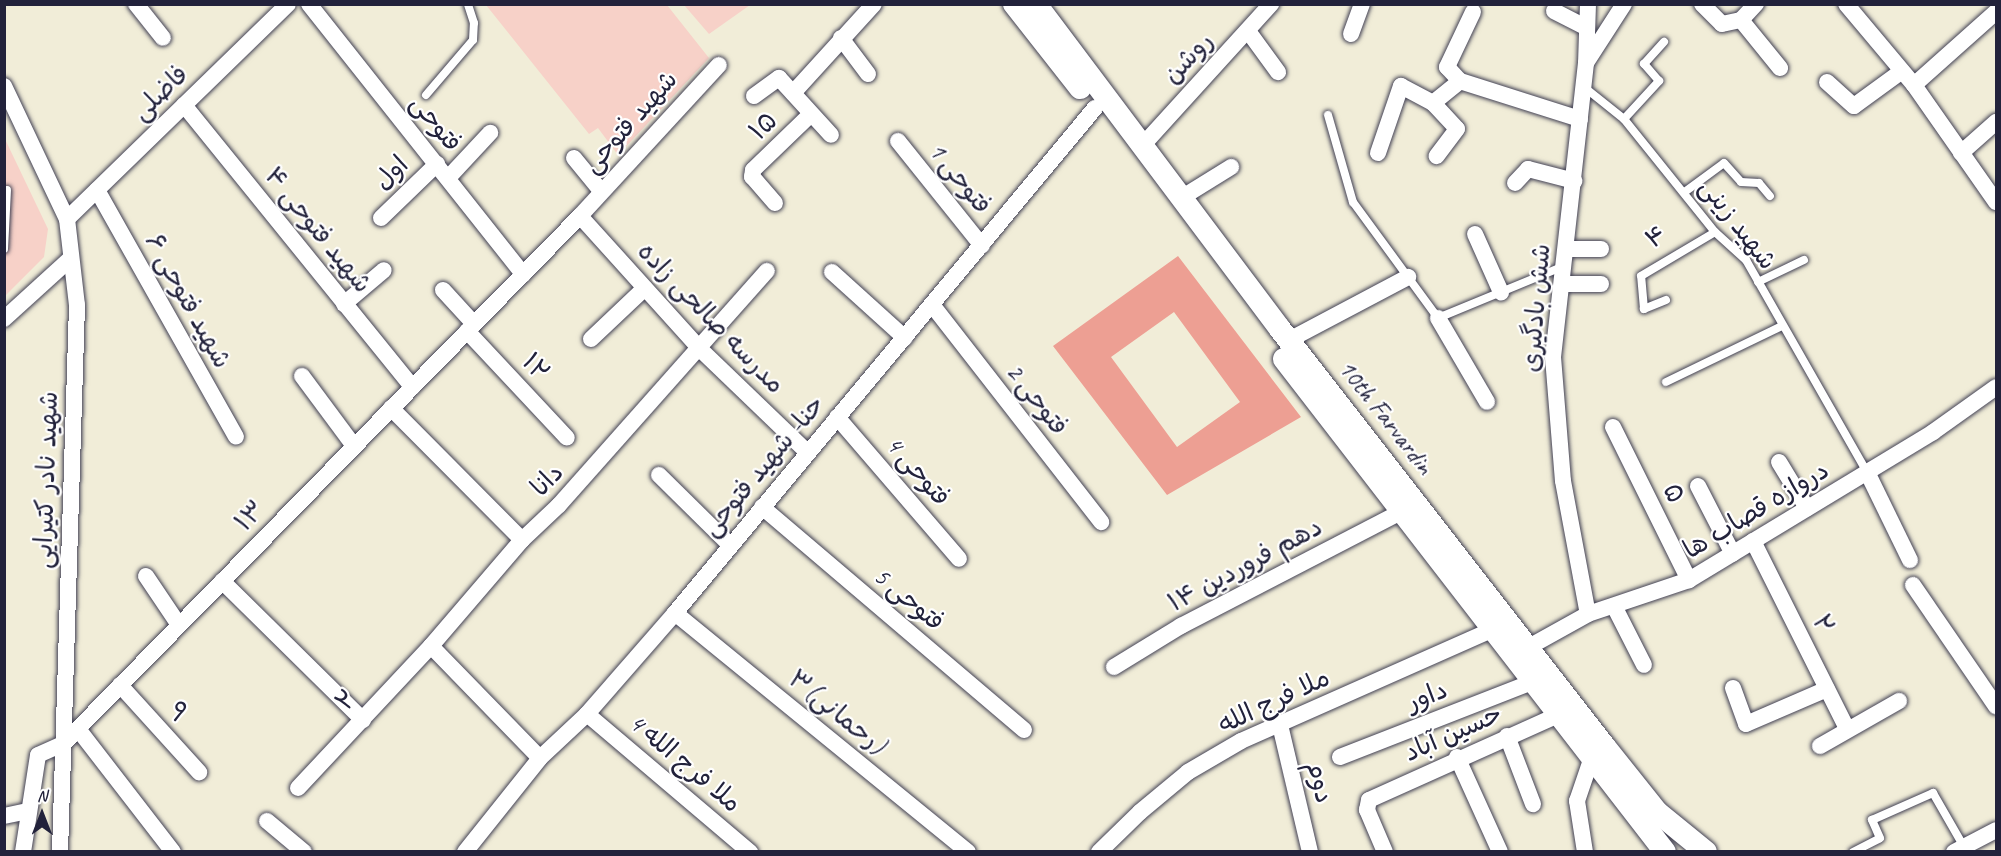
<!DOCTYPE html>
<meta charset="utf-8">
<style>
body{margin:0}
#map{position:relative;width:2001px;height:856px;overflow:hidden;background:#f1edd8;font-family:Caveat,"Playpen Sans Arabic",sans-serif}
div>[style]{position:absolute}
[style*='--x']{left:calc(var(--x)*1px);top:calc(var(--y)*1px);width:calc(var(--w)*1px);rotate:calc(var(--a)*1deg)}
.built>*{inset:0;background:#f7d1c8}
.building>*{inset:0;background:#ed9f93}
.roads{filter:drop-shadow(0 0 2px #414053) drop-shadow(0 0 2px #414053)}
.lane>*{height:8px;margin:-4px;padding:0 4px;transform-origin:4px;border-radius:4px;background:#fff}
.street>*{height:16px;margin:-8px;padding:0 8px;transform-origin:8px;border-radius:8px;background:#fff}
.secondary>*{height:22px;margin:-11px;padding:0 11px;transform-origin:11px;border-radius:11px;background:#fff}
span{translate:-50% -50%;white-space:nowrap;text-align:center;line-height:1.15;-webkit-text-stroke:4.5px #fff;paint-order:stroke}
.street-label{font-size:26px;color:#22223b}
.frame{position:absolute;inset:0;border:6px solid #22223b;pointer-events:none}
.north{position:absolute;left:12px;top:784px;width:60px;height:60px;-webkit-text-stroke:4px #fff;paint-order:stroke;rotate:0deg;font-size:16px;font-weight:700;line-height:24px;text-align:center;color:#22223b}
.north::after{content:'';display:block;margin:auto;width:21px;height:27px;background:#22223b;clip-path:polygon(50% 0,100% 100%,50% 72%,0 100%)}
</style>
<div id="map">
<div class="built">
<div style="clip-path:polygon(486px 5px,667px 5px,709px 58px,618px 155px,598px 128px,589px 134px)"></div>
<div style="clip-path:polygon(684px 5px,750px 5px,709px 34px)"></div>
<div style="clip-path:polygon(4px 137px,48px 229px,44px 257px,5px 296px)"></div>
</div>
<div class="building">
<div style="clip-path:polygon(evenodd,1178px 256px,1301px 417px,1167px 495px,1053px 346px,1178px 256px,1174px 312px,1240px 402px,1177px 447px,1111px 357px,1174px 312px)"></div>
</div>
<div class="roads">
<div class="lane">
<div style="--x:1584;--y:87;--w:51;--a:38.7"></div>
<div style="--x:1624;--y:119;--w:145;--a:51.2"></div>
<div style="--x:1715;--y:232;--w:42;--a:42.1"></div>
<div style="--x:1746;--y:260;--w:244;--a:60.3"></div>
<div style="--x:426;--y:95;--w:72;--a:-49.5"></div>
<div style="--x:473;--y:40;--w:17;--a:-87"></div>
<div style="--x:474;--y:23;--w:20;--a:-108"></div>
<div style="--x:1328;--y:115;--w:91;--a:74"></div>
<div style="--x:1353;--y:202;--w:144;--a:53.8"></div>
<div style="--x:1438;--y:318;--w:136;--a:-22.4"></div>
<div style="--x:1624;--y:119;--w:52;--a:-47.4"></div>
<div style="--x:1659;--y:81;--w:23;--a:-131"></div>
<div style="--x:1644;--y:64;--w:30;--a:-48"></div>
<div style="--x:1686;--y:191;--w:47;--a:-36.4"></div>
<div style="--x:1724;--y:163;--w:25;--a:48"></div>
<div style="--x:1741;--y:182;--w:18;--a:3"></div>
<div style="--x:1759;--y:183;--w:17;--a:50"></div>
<div style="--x:4;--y:249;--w:59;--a:-87.1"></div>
<div style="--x:1758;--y:282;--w:51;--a:-25.6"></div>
<div style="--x:1666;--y:300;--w:24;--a:158"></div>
<div style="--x:1644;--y:309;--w:33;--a:-95"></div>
<div style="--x:1641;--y:276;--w:86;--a:-30.7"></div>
<div style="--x:1666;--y:382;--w:129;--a:-25.8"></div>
<div style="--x:1853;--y:852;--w:30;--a:-27"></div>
<div style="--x:1880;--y:838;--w:20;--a:-114"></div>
<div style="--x:1872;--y:820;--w:67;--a:-23.9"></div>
<div style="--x:1933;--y:793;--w:62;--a:60.1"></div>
</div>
<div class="street">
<div style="--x:136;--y:4;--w:43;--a:51.5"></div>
<div style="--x:309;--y:4;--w:345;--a:51.6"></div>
<div style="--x:1588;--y:4;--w:59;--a:91.9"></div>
<div style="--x:1586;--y:63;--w:296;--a:96.4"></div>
<div style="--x:1553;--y:357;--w:124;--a:85.4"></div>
<div style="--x:1563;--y:481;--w:135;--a:79.4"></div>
<div style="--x:1702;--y:4;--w:28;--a:45"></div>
<div style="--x:1722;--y:24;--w:19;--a:-12"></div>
<div style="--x:1741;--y:20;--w:22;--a:-47"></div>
<div style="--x:1846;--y:4;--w:106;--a:50"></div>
<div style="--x:1914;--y:85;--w:143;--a:55"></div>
<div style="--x:1554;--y:11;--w:37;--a:27"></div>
<div style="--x:1473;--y:12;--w:61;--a:115.3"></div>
<div style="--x:1447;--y:67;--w:19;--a:47"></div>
<div style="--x:1460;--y:81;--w:126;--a:17.6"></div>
<div style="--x:1741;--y:20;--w:62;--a:50.9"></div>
<div style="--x:1248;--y:31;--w:51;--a:53.8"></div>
<div style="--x:1351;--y:34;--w:32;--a:-70"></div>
<div style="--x:841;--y:38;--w:45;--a:53.1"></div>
<div style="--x:1586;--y:63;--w:70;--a:-57.2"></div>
<div style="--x:1827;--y:82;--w:36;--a:42"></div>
<div style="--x:1854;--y:106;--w:59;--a:-36.1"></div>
<div style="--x:1914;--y:85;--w:110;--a:-41.7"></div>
<div style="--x:4;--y:86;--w:147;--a:64.7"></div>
<div style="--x:67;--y:219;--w:87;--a:83.4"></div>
<div style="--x:77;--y:305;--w:547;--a:91.78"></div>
<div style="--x:793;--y:93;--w:120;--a:-47.7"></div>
<div style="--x:754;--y:96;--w:31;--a:-36"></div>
<div style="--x:779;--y:78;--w:77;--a:47.6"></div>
<div style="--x:1433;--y:103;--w:35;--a:47"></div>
<div style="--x:1457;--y:129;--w:34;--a:127"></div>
<div style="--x:184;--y:105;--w:363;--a:51"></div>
<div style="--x:898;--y:141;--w:134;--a:51.3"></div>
<div style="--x:1142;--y:146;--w:192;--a:-47.7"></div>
<div style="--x:1378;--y:153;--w:71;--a:-71.1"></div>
<div style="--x:1401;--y:86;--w:36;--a:28"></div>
<div style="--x:1433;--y:103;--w:35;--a:-39"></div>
<div style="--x:1961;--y:153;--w:47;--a:-41.5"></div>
<div style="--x:574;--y:158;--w:43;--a:50.7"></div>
<div style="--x:448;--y:178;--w:62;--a:-47"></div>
<div style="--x:1515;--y:183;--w:19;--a:-47"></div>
<div style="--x:1528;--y:169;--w:48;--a:14.6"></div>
<div style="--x:97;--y:190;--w:283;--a:60.6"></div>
<div style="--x:1181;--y:198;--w:59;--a:-31.8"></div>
<div style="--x:775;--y:203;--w:35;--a:-131"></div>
<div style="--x:752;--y:177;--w:7;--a:-82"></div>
<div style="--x:753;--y:170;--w:79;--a:-44"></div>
<div style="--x:580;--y:216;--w:179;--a:47.9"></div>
<div style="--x:700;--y:349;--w:150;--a:43.9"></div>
<div style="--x:381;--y:218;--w:78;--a:-44"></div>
<div style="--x:67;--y:219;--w:308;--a:-44.2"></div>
<div style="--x:1475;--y:234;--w:64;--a:65.9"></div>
<div style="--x:1566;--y:249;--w:35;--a:0"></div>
<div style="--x:832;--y:272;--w:98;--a:42.1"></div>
<div style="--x:1562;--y:284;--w:39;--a:0"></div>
<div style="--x:443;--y:290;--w:46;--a:47.6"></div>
<div style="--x:344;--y:304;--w:52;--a:-40.4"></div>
<div style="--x:933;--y:306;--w:274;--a:52.1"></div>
<div style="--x:1438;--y:318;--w:97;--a:59.7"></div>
<div style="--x:4;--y:319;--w:89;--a:-42.3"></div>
<div style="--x:467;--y:331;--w:146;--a:46.9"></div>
<div style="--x:591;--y:339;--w:74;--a:-43.4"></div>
<div style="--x:1289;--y:340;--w:135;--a:-27.9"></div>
<div style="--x:302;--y:376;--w:87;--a:53.4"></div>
<div style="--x:391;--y:408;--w:186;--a:45.2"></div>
<div style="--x:837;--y:417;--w:187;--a:49.3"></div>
<div style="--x:1613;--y:427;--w:171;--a:63.6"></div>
<div style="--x:1779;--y:462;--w:54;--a:58.7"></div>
<div style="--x:1867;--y:472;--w:98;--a:64"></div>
<div style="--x:659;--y:475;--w:100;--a:44.6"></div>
<div style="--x:1698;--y:486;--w:76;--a:62.8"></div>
<div style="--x:762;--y:507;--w:344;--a:40.4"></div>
<div style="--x:1753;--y:541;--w:210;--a:63.4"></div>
<div style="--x:146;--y:576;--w:59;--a:56"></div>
<div style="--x:222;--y:581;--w:198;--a:44.6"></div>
<div style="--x:1913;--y:585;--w:147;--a:55.6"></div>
<div style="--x:1614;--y:606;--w:66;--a:63"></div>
<div style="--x:675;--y:613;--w:378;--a:39.2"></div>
<div style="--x:431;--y:646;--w:156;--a:45.8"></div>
<div style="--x:1527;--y:648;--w:70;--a:-29.1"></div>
<div style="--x:1588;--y:614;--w:107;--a:-18.6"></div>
<div style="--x:1689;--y:580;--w:285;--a:-31.2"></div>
<div style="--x:1933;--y:432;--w:77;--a:-35.5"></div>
<div style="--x:1114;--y:667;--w:79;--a:-31.5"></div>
<div style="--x:1181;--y:626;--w:248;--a:-27.4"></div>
<div style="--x:120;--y:685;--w:118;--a:47.8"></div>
<div style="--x:1733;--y:688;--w:38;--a:70"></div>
<div style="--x:1746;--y:724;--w:88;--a:-23.4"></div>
<div style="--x:587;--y:714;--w:214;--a:40.3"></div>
<div style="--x:1280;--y:725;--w:130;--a:76.7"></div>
<div style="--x:78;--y:729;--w:155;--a:52.3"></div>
<div style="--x:1507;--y:736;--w:73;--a:69.1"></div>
<div style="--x:1820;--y:746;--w:91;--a:-29.7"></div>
<div style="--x:1340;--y:757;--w:206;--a:-21.3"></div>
<div style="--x:1457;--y:757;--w:104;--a:65.6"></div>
<div style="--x:298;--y:788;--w:195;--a:-46.9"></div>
<div style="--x:431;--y:646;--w:140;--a:-49.4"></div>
<div style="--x:522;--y:540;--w:51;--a:-43.4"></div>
<div style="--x:559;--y:505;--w:313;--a:-48.4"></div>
<div style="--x:4;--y:816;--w:25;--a:-12"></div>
<div style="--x:267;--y:821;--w:48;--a:40"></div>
<div style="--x:23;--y:852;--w:98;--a:-81.2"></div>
<div style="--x:38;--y:755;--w:27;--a:-24"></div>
<div style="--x:63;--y:744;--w:739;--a:-45.6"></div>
<div style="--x:580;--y:216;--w:205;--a:-47.4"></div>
<div style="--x:465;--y:852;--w:120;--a:-51.4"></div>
<div style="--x:540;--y:758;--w:64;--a:-43.1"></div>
<div style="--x:587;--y:714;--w:134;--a:-48.9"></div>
<div style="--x:675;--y:613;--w:657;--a:-50.25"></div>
<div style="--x:1099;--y:852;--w:57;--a:-44.3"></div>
<div style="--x:1140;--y:812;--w:62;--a:-39.8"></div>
<div style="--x:1188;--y:772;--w:61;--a:-30.3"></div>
<div style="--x:1241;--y:741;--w:274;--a:-23.9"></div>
<div style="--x:1385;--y:852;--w:46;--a:-113.2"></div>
<div style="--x:1367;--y:810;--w:10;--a:-79"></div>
<div style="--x:1369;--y:800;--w:207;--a:-24.2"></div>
<div style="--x:1585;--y:852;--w:52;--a:-98.9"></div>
<div style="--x:1577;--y:801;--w:46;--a:-71.2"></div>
<div style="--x:1954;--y:852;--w:47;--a:-27.6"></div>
</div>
<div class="secondary">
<div style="--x:1014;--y:4;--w:107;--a:51.8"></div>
<div style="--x:1036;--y:4;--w:406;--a:53.1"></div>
<div style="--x:1280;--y:329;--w:529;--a:52.13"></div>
<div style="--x:1605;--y:747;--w:83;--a:51.3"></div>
<div style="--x:1657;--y:812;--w:63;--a:39.2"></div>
<div style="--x:1284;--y:359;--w:623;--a:52.3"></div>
</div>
</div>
<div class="street-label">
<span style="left:1188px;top:58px;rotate:-47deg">روشن</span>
<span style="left:160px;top:93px;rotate:-44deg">فاضلی</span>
<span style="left:630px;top:122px;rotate:-48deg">شهید فتوحی</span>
<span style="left:436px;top:123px;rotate:51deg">فتوحی</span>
<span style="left:763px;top:126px;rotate:-44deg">۱۵</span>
<span style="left:391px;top:173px;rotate:-44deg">اول</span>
<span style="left:960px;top:178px;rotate:51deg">فتوحی 1</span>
<span style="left:1738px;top:224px;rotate:52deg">شهید زینی</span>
<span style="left:318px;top:230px;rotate:51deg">شهید فتوحی ۴</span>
<span style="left:1656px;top:237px;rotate:-31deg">۴</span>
<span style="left:188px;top:301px;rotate:61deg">شهید فتوحی ۶</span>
<span style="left:1536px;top:308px;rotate:-85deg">شش بادگیری</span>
<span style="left:711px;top:318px;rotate:46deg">مدرسه صالحی زاده</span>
<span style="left:536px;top:367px;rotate:47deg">۱۲</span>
<span style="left:1037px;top:399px;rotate:52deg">فتوحی 2</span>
<span style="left:1386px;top:417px;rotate:52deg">10th Farvardin</span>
<span style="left:763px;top:466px;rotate:-50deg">حنا- شهید فتوحی</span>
<span style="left:918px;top:471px;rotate:49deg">فتوحی 4</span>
<span style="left:46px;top:480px;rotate:-88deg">شهید نادر کتیرایی</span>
<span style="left:547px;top:480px;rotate:-46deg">دانا</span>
<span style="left:1674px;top:493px;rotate:64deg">۵</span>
<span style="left:1756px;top:510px;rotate:-31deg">دروازه قصاب ها</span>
<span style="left:250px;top:516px;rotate:-46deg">۱۳</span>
<span style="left:1245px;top:565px;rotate:-28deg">دهم فروردین ۱۴</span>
<span style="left:909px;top:599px;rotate:40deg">فتوحی 5</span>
<span style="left:1823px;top:624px;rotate:64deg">۲</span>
<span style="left:1427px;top:696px;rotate:-22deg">داور</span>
<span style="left:346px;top:700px;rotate:-47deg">۲</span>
<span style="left:1274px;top:701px;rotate:-25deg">ملا فرج الله</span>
<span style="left:178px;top:712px;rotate:48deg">۹</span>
<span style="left:837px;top:712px;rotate:39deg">۳(رحمانی)</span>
<span style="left:1453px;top:733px;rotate:-24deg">حسین آباد</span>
<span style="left:685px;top:763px;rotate:40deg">4 ملا فرج الله</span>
<span style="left:1320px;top:782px;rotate:76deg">دوم</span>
</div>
<div class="frame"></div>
<div class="north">N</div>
</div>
